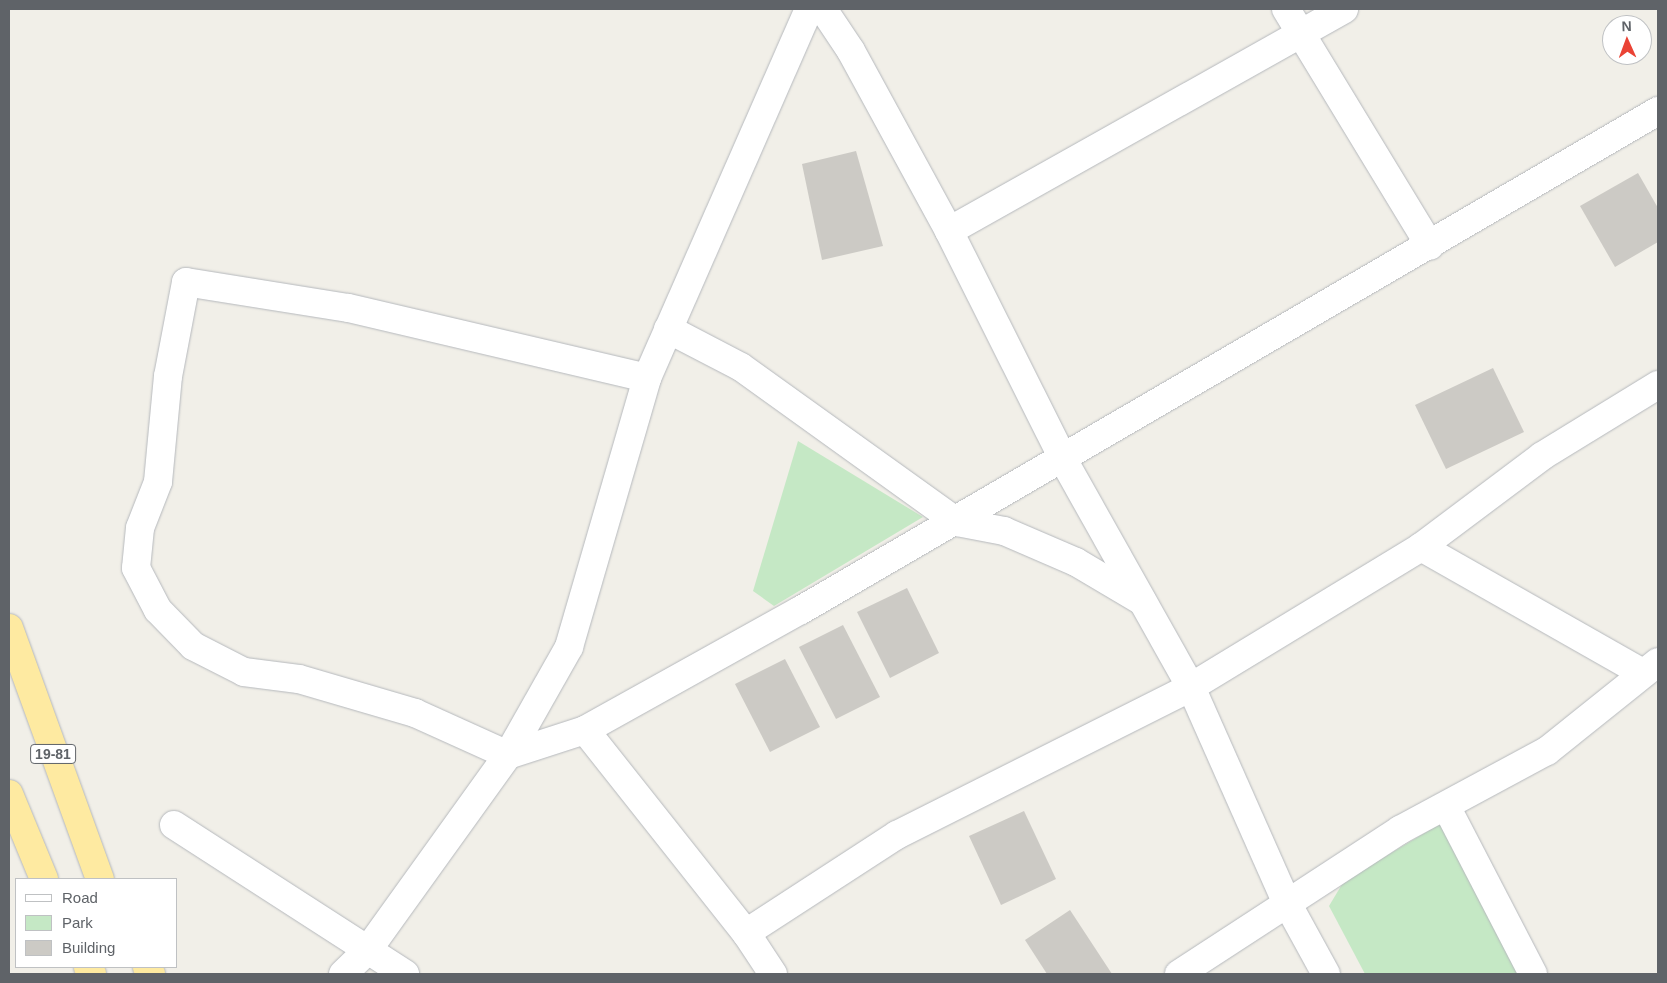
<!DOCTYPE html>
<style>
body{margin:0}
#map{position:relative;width:1667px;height:983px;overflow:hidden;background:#f1efe8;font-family:Arial,sans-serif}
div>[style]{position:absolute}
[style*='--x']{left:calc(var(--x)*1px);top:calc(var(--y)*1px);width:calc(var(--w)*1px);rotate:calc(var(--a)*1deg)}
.green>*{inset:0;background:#c5e8c5}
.building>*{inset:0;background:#cccac5}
.roads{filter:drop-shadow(0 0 1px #b5b8bc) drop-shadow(0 0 1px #b5b8bc)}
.minor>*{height:28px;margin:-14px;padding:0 14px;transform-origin:14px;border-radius:14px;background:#fff}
.trunk>*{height:28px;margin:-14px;padding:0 14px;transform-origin:14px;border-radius:14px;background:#feeaa1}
span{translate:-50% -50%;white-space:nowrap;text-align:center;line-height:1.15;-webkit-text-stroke:4px #fff;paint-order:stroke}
.shield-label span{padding:1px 4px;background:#fff;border:1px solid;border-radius:4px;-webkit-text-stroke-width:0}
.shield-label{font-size:14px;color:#5f6368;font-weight:700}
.frame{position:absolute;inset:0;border:10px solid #5f6368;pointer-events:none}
.legend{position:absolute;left:15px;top:878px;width:162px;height:90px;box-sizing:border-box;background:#fff;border:1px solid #bfc1c3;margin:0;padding:6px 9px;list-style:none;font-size:15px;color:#5f6368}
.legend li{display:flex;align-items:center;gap:10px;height:25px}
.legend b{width:25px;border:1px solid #bfc1c3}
.north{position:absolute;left:1602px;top:15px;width:50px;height:50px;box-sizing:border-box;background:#fff;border:1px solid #bfc1c3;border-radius:50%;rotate:358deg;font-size:14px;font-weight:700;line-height:20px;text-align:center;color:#5f6368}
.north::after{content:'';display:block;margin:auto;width:18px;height:22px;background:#ea4335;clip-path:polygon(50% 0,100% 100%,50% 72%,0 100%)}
</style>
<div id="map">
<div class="green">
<div style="clip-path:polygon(798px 441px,923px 517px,774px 606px,753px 591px)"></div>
<div style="clip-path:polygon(1453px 816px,1531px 974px,1365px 974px,1329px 906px,1344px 881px)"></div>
</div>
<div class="building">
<div style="clip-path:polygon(856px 151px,883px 246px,822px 260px,802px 164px)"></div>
<div style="clip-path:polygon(1638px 173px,1658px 208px,1658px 242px,1615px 267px,1580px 206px)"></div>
<div style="clip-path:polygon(1493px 368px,1524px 432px,1446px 469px,1415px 405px)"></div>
<div style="clip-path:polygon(907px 588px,939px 653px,890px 678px,857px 612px)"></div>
<div style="clip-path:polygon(843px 625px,880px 697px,836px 719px,799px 647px)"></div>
<div style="clip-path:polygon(785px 659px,820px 727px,770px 752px,735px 684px)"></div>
<div style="clip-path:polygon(1024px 811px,1056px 879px,1001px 905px,969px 836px)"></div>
<div style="clip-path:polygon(1070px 910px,1112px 974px,1047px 974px,1025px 940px)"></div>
</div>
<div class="roads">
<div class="minor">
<div style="--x:823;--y:9;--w:50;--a:56.3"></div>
<div style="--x:851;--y:51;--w:205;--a:61.4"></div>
<div style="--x:949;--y:231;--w:257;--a:63.4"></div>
<div style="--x:1064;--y:461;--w:259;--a:60.7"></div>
<div style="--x:1191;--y:687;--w:234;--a:66.1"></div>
<div style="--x:1286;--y:901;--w:83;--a:61.3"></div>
<div style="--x:1286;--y:9;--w:277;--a:58.7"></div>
<div style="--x:949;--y:231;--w:453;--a:-29.3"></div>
<div style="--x:668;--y:329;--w:82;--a:27.5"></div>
<div style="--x:741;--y:367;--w:266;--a:35.7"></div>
<div style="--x:957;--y:522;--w:48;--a:10.8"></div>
<div style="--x:1004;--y:531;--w:78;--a:23.3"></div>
<div style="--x:1076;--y:562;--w:77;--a:30.6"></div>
<div style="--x:647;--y:378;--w:307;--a:-166.8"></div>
<div style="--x:348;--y:308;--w:164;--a:-170.9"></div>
<div style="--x:186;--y:282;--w:96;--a:100.8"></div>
<div style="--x:168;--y:376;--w:106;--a:95.4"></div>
<div style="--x:158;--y:482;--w:49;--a:111.4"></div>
<div style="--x:140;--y:528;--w:40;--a:95.7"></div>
<div style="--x:136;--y:568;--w:47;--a:62.4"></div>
<div style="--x:158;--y:610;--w:50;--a:45.8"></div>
<div style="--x:193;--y:646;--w:57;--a:27"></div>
<div style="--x:244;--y:672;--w:55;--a:7.3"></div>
<div style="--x:299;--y:679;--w:121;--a:16.3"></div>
<div style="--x:415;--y:713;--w:102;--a:24.3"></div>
<div style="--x:508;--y:755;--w:81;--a:-18"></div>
<div style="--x:585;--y:730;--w:247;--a:-29.1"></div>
<div style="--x:801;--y:610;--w:992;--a:-30.21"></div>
<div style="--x:1421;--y:547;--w:255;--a:29.6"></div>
<div style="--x:585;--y:730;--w:259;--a:51.6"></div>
<div style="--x:746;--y:933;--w:49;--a:56.6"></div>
<div style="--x:1446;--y:806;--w:189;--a:62.6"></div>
<div style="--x:174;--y:825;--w:275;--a:32.8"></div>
<div style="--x:746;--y:933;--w:180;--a:-33"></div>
<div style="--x:897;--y:835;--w:329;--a:-26.7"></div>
<div style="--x:1191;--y:687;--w:269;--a:-31.3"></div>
<div style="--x:1421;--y:547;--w:151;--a:-36.9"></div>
<div style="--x:1542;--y:456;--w:136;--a:-31.5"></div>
<div style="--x:343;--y:974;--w:33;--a:-44"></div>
<div style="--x:367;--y:951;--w:241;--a:-54.3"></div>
<div style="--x:508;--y:755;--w:124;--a:-60.5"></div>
<div style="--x:569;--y:647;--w:280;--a:-73.8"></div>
<div style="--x:647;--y:378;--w:403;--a:-66.3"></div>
<div style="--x:1179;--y:974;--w:264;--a:-33.1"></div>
<div style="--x:1400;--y:830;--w:167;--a:-28.3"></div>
<div style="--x:1547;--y:751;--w:142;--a:-38.7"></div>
</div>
<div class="trunk">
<div style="--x:9;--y:628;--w:267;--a:70.1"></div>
<div style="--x:9;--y:794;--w:92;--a:67.6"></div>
<div style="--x:88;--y:967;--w:8;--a:60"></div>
<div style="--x:147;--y:967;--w:8;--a:60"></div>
</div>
</div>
<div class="shield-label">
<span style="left:53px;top:754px">19-81</span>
</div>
<div class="frame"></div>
<ul class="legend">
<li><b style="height:6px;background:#fff"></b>Road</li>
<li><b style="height:14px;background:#c5e8c5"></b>Park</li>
<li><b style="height:14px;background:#cccac5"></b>Building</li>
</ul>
<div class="north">N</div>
</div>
